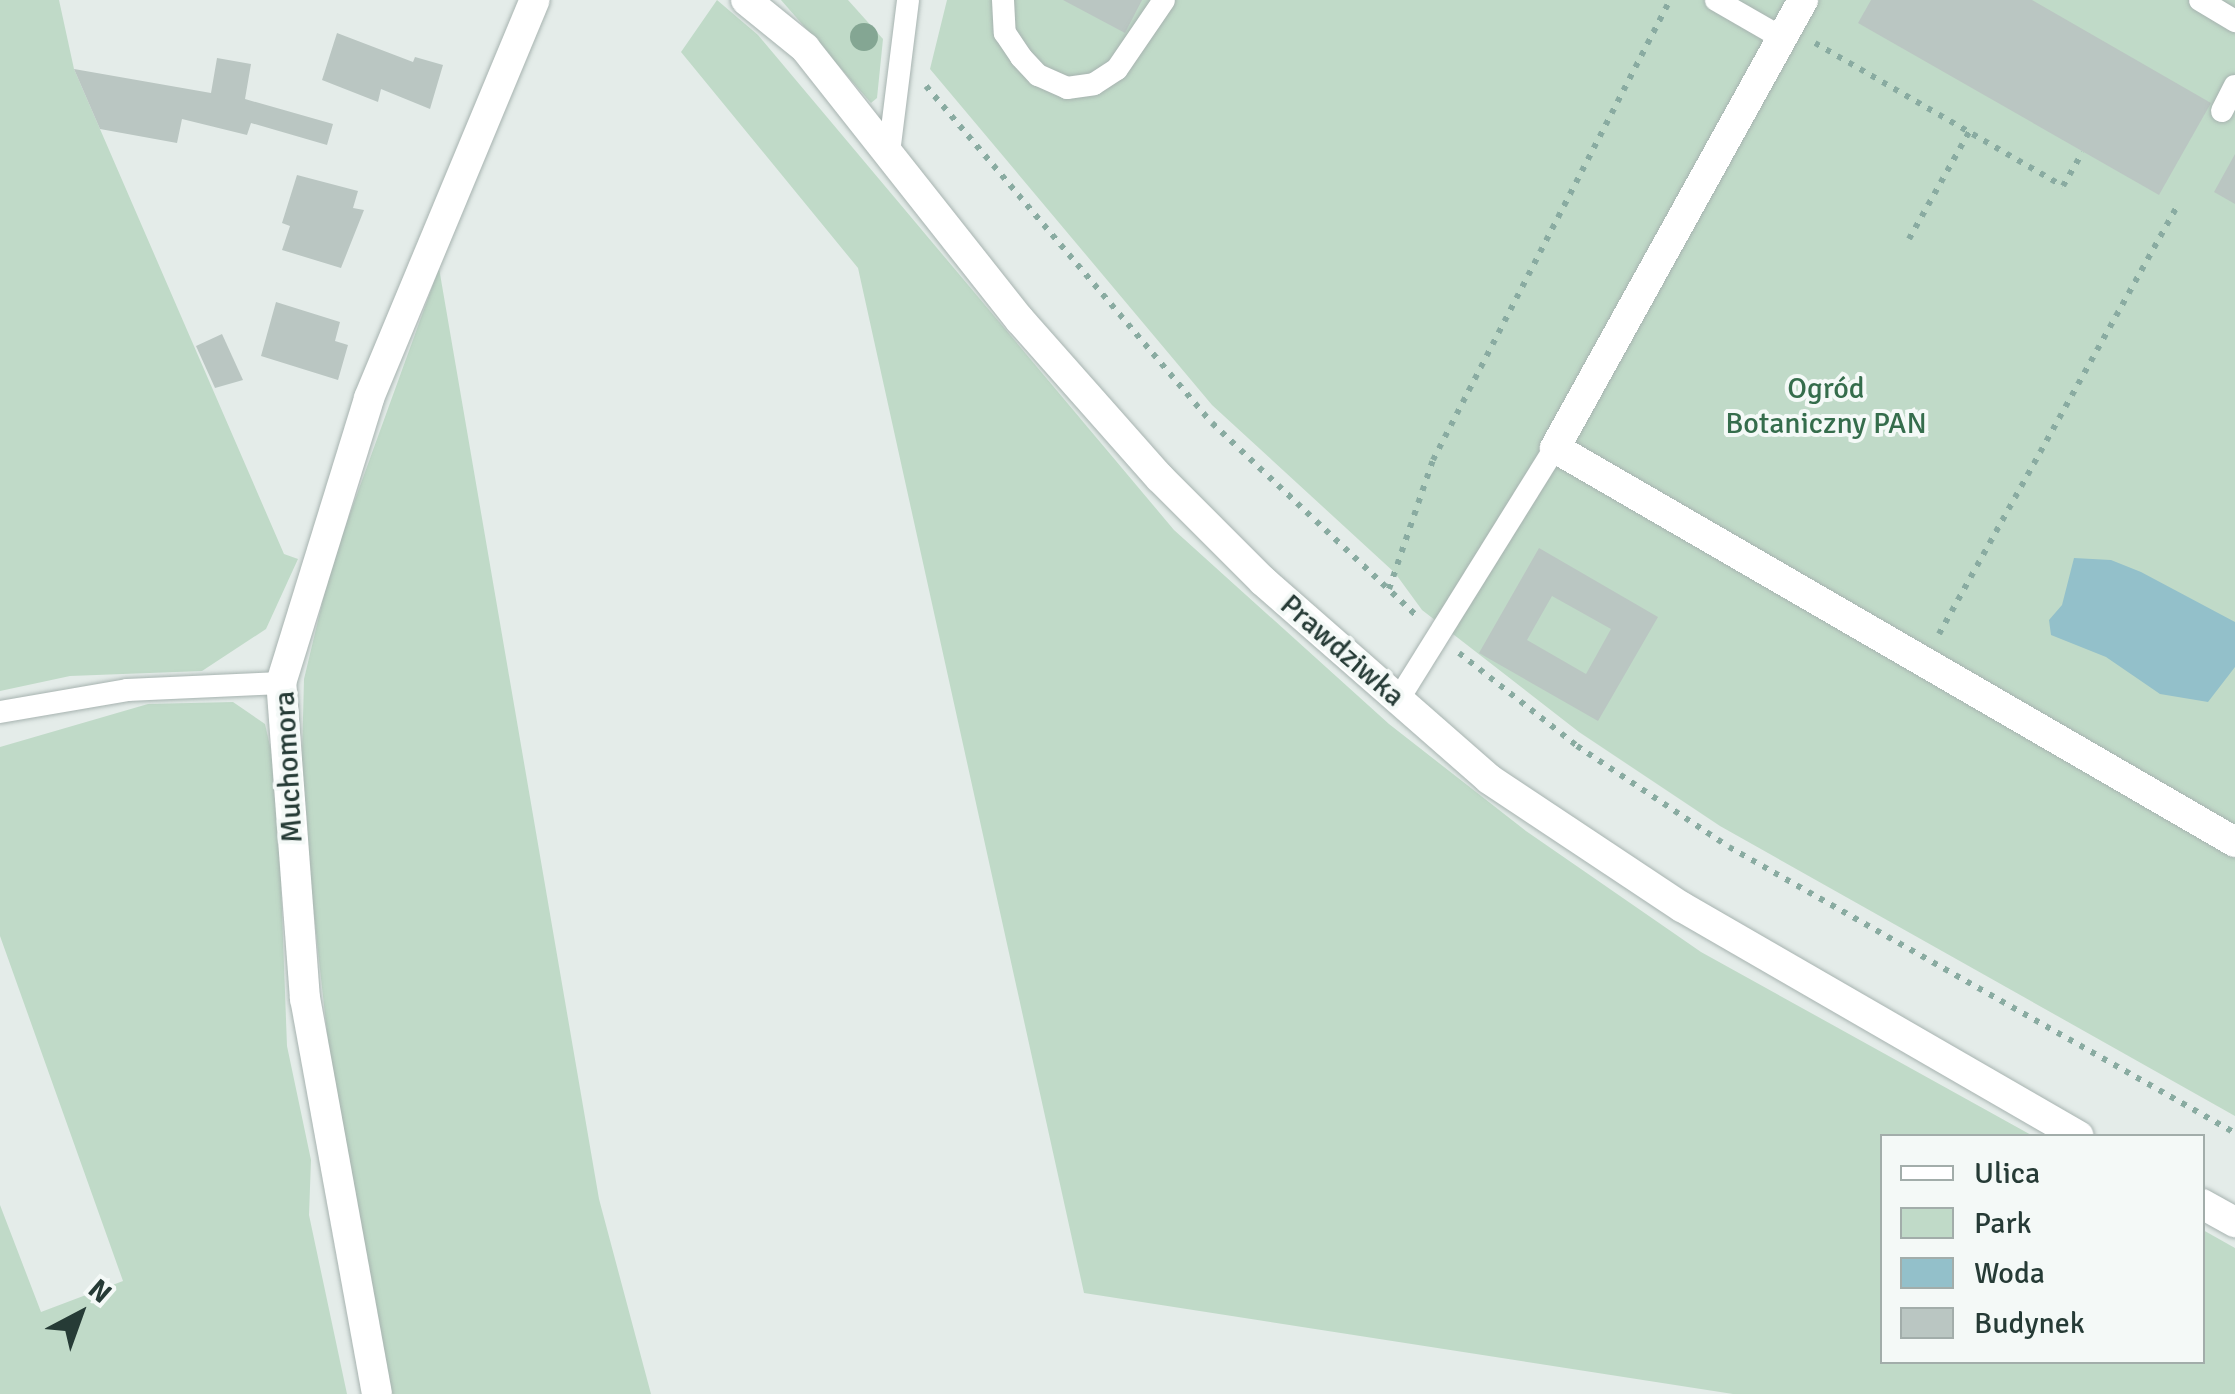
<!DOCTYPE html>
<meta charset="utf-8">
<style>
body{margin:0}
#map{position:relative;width:2235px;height:1394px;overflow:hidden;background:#e4ece9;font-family:Signika,sans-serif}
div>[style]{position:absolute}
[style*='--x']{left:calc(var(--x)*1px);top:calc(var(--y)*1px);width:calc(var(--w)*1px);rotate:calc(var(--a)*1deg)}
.green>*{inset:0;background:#c0dac8}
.water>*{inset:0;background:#93c0ca}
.building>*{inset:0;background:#bac6c2}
.path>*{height:6px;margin-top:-3px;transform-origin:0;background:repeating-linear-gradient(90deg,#89aba1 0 5px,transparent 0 13px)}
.roads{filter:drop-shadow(0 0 2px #a7b3b0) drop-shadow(0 0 2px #a7b3b0)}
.lane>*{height:22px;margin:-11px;padding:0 11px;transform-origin:11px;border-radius:11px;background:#fff}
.street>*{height:30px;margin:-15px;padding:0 15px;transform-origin:15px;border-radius:15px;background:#fff}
.trees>*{width:28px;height:28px;margin:-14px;border-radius:50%;background:#84a693}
span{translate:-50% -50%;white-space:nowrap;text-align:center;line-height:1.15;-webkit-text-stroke:8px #f4f9f7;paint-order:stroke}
.park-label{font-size:30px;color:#356d4c}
.street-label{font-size:30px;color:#263b36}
.legend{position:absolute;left:1880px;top:1134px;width:325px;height:230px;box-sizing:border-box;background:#f4f9f7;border:2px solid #a2adaa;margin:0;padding:12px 18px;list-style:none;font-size:30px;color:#263b36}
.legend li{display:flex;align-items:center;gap:20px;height:50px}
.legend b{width:50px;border:2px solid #a2adaa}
.north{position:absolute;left:30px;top:1264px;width:100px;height:100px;-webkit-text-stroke:8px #f4f9f7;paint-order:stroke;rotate:41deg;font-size:28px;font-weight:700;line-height:40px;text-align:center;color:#263b36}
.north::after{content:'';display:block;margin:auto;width:35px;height:45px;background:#263b36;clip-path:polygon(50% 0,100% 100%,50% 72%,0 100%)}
</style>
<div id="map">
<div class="green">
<div style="clip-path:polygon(0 0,59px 0,74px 69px,284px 554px,298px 559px,266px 629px,202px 671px,70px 676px,0 691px)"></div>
<div style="clip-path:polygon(717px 0,758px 35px,1174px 530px,1389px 724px,1526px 831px,1701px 952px,2033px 1136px,1882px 1136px,1882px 1362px,2202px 1362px,2203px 1230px,2235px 1248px,2235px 1394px,1733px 1394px,1084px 1293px,858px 268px,681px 52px)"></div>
<div style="clip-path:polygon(781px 0,848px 0,883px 39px,877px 98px,871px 103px)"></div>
<div style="clip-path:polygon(947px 0,2235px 0,2235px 1116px,1720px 826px,1579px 732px,1422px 610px,1395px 573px,1212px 405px,930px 69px)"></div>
<div style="clip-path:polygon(439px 268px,599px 1199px,651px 1394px,389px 1394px,329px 1051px,301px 796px,304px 679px,331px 566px)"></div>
<div style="clip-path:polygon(233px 702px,265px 724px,277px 777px,287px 1046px,311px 1160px,309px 1215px,347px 1394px,0 1394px,0 1205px,41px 1312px,123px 1281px,0 936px,0 747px,148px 704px)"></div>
</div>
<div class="water">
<div style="clip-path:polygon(2074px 558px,2111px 560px,2141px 572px,2235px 622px,2235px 667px,2208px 702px,2160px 694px,2106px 657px,2051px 635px,2049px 620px,2062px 605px)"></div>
</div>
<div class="building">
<div style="clip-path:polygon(1063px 0,1142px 0,1125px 33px)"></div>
<div style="clip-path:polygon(1871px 0,2032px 0,2211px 103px,2159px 195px,1858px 23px)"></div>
<div style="clip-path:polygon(337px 33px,413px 62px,415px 57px,443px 65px,430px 109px,381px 89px,378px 102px,322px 80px)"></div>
<div style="clip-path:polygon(217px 58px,251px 64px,245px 99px,333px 124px,327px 145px,251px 123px,247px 135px,182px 119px,177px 143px,100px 129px,74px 69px,211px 93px)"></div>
<div style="clip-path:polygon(2235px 154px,2235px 204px,2214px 192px)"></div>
<div style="clip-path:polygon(297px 175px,358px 191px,353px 208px,364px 210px,341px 268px,282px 250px,290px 226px,282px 223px)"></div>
<div style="clip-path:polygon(276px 302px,340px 322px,335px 341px,348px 345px,338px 380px,261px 356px)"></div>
<div style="clip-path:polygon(222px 334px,243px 380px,215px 388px,196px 346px)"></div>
<div style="clip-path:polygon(evenodd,1539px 548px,1658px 617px,1598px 721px,1479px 653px,1539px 548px,1552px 596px,1611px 629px,1586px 674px,1527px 640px,1552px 596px)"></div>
</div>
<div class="path">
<div style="--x:1815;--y:43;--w:286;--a:30"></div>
<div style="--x:2063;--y:186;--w:39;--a:-60"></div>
<div style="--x:926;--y:86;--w:442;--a:49.7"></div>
<div style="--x:1212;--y:423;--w:280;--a:43.3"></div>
<div style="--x:1909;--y:239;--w:123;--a:-60.7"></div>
<div style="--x:1389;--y:589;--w:136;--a:-71.2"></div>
<div style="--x:1433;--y:460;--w:517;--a:-62.74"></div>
<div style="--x:1939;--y:634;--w:493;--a:-60.9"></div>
<div style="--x:1459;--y:653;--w:150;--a:38.2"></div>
<div style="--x:1577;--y:746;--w:182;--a:33.6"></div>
<div style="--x:1729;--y:847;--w:581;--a:29.48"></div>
</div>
<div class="roads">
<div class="lane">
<div style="--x:1003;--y:0;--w:33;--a:87"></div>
<div style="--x:1005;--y:33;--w:29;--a:56"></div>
<div style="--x:1021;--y:57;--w:25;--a:47"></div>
<div style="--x:1038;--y:75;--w:32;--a:24"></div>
<div style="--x:1067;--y:88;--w:27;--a:-8"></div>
<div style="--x:1094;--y:84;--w:27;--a:-33"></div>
<div style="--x:1117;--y:69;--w:83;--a:-55.7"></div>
<div style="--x:1716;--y:0;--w:76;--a:29.9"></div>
<div style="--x:2200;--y:0;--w:41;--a:31"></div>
<div style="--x:2222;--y:111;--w:28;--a:-63"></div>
<div style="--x:889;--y:153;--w:154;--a:-82.9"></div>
<div style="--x:1398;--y:700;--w:297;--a:-58.1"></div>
<div style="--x:0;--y:712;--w:129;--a:-9.8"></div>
<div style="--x:127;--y:690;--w:154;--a:-2.6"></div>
</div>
<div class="street">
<div style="--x:746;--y:0;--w:76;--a:39.1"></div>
<div style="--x:805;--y:48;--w:347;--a:51.7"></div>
<div style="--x:1020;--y:320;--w:211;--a:48.5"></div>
<div style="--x:1160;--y:478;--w:146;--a:45"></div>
<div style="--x:1263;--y:581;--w:300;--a:41.2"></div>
<div style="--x:1489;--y:779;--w:232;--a:33.6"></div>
<div style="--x:1682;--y:907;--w:458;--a:30"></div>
<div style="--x:1803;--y:0;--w:512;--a:118.97"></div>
<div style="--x:1555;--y:448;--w:786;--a:30.09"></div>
<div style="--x:2202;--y:1204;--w:38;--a:29"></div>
<div style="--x:377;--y:1394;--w:402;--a:-100.3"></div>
<div style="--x:305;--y:999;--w:317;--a:-94.3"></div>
<div style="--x:281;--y:683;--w:298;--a:-72.8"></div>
<div style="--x:369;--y:398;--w:431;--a:-67.4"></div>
</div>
</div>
<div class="trees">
<div style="left:864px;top:37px"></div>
</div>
<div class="park-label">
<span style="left:1826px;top:406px">Ogród<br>Botaniczny PAN</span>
</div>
<div class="street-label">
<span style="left:1342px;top:651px;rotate:41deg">Prawdziwka</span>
<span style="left:289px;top:767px;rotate:-93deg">Muchomora</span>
</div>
<ul class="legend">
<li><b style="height:12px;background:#fff"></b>Ulica</li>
<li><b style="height:28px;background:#c0dac8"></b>Park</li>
<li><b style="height:28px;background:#93c0ca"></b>Woda</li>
<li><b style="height:28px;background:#bac6c2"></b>Budynek</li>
</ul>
<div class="north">N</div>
</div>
